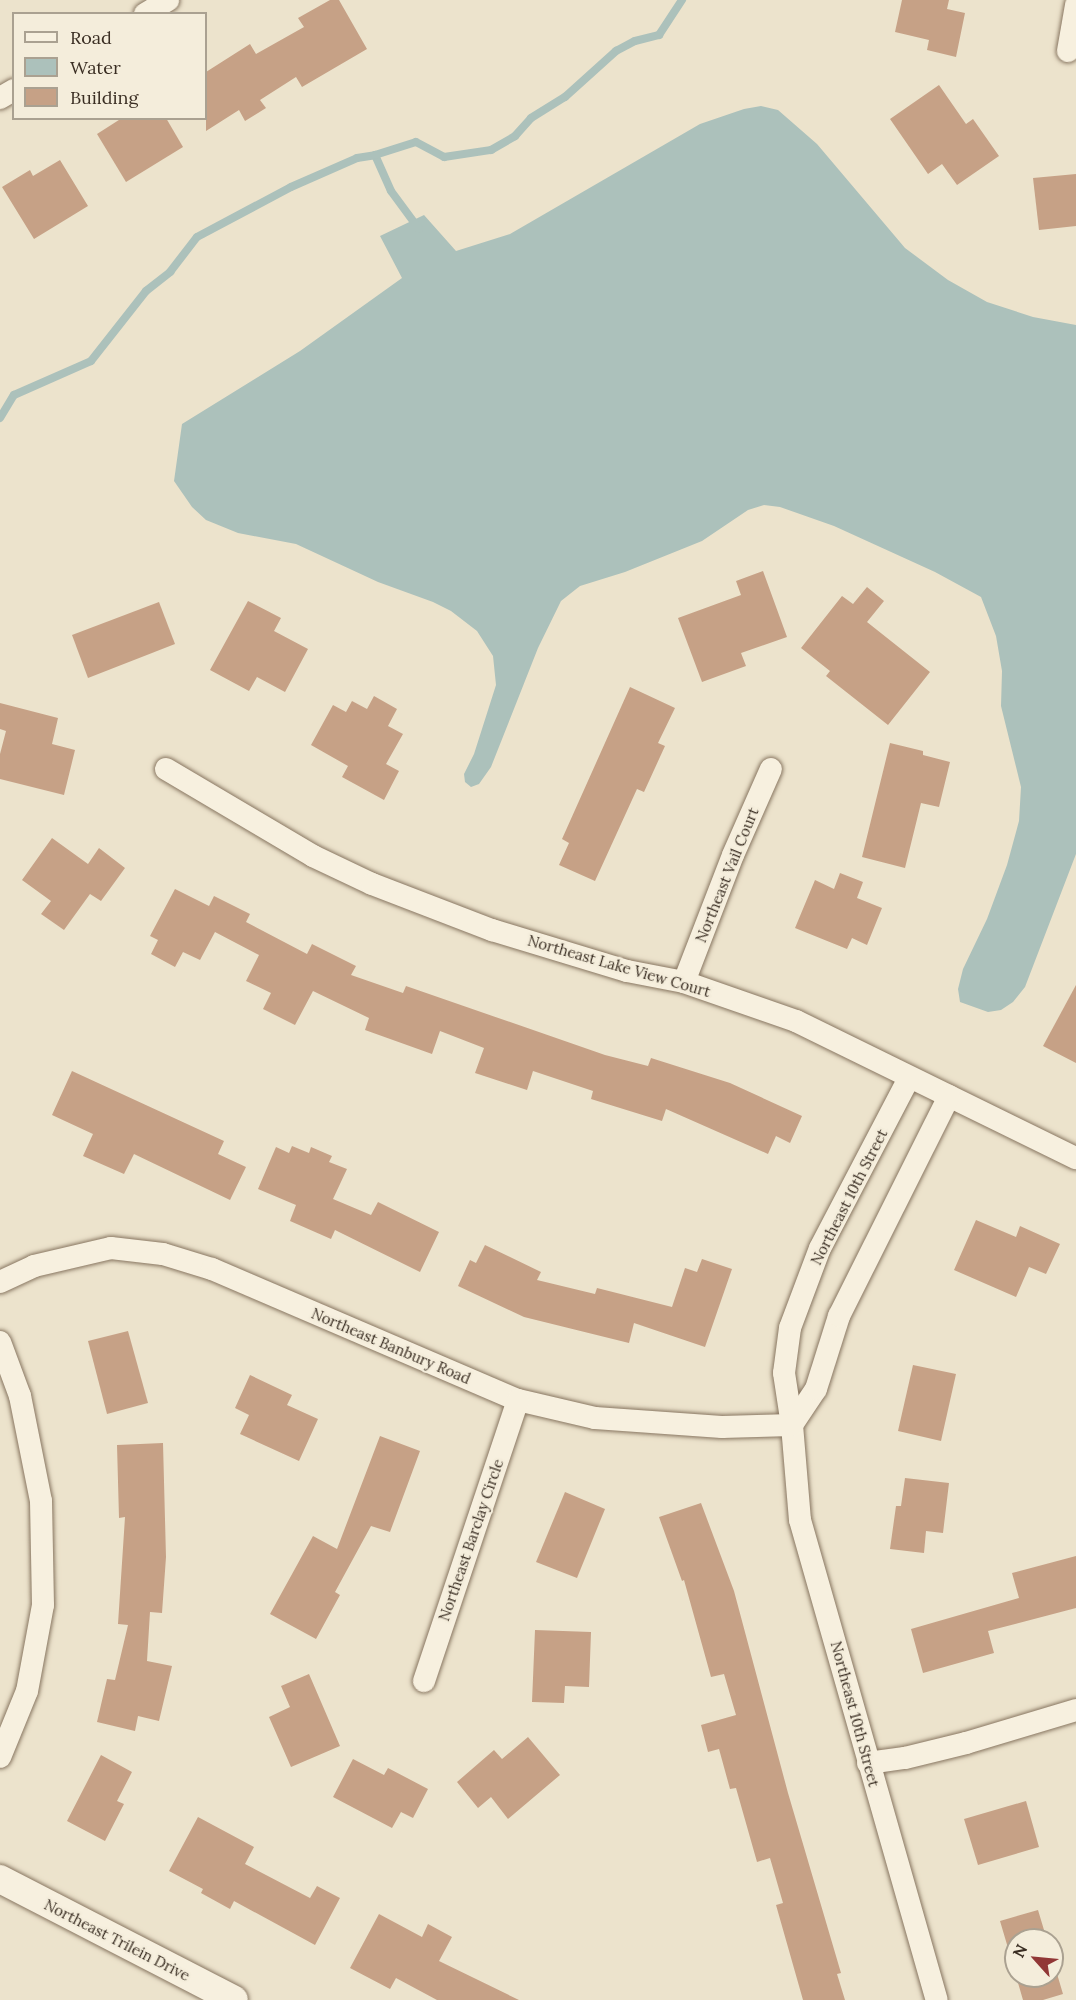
<!DOCTYPE html>
<style>
body{margin:0}
#map{position:relative;width:1076px;height:2000px;overflow:hidden;background:#ece3cc;font-family:Lora,serif}
div>[style]{position:absolute}
[style*='--x']{left:calc(var(--x)*1px);top:calc(var(--y)*1px);width:calc(var(--w)*1px);rotate:calc(var(--a)*1deg)}
.water>*{inset:0;background:#acc1bb}
.stream>*{height:8px;margin:-4px;padding:0 4px;transform-origin:4px;border-radius:4px;background:#acc1bb}
.building>*{inset:0;background:#c6a186}
.roads{filter:drop-shadow(0 0 2px #887661) drop-shadow(0 0 2px #887661)}
.minor>*{height:22px;margin:-11px;padding:0 11px;transform-origin:11px;border-radius:11px;background:#f7f0df}
.tertiary>*{height:28px;margin:-14px;padding:0 14px;transform-origin:14px;border-radius:14px;background:#f7f0df}
span{translate:-50% -50%;white-space:nowrap;text-align:center;line-height:1.15;-webkit-text-stroke:4.5px #f4eddb;paint-order:stroke}
.street-label{font-size:15px;color:#3a2e23}
.legend{position:absolute;left:12px;top:12px;width:195px;height:108px;box-sizing:border-box;background:#f4eddb;border:2px solid #aaa191;margin:0;padding:8px 10px;list-style:none;font-size:18px;color:#3a2e23}
.legend li{display:flex;align-items:center;gap:12px;height:30px}
.legend b{width:30px;border:2px solid #aaa191}
.north{position:absolute;left:1004px;top:1928px;width:60px;height:60px;box-sizing:border-box;background:#f4eddb;border:2px solid #aaa191;border-radius:50%;rotate:297deg;font-size:16px;font-weight:700;line-height:24px;text-align:center;color:#3a2e23}
.north::after{content:'';display:block;margin:auto;width:21px;height:27px;background:#913736;clip-path:polygon(50% 0,100% 100%,50% 72%,0 100%)}
</style>
<div id="map">
<div class="water">
<div style="clip-path:polygon(761px 106px,778px 110px,817px 144px,905px 248px,948px 280px,987px 302px,1033px 317px,1076px 325px,1076px 854px,1025px 987px,1013px 1002px,1001px 1010px,988px 1012px,960px 1002px,958px 989px,963px 969px,987px 919px,1007px 865px,1019px 821px,1021px 787px,1001px 706px,1002px 671px,996px 636px,981px 597px,935px 572px,834px 526px,780px 507px,764px 505px,748px 510px,702px 541px,625px 572px,580px 586px,561px 601px,538px 648px,491px 767px,479px 784px,471px 787px,465px 782px,464px 774px,474px 754px,496px 685px,493px 656px,477px 631px,451px 611px,433px 602px,378px 582px,296px 544px,238px 533px,206px 520px,192px 507px,174px 481px,182px 424px,300px 351px,402px 278px,380px 236px,424px 215px,456px 251px,510px 234px,700px 124px,744px 109px)"></div>
</div>
<div class="stream">
<div style="--x:375;--y:155;--w:39;--a:66"></div>
<div style="--x:391;--y:191;--w:47;--a:53.6"></div>
<div style="--x:0;--y:418;--w:27;--a:-59"></div>
<div style="--x:14;--y:395;--w:84;--a:-23.8"></div>
<div style="--x:91;--y:361;--w:89;--a:-51.8"></div>
<div style="--x:146;--y:291;--w:31;--a:-38"></div>
<div style="--x:170;--y:272;--w:44;--a:-52.4"></div>
<div style="--x:197;--y:237;--w:106;--a:-28"></div>
<div style="--x:291;--y:187;--w:72;--a:-23.7"></div>
<div style="--x:357;--y:158;--w:18;--a:-9"></div>
<div style="--x:375;--y:155;--w:43;--a:-17.6"></div>
<div style="--x:416;--y:142;--w:32;--a:28"></div>
<div style="--x:444;--y:157;--w:48;--a:-8.5"></div>
<div style="--x:491;--y:150;--w:28;--a:-30"></div>
<div style="--x:515;--y:136;--w:24;--a:-48"></div>
<div style="--x:531;--y:118;--w:40;--a:-32"></div>
<div style="--x:565;--y:97;--w:69;--a:-42"></div>
<div style="--x:616;--y:51;--w:21;--a:-28"></div>
<div style="--x:635;--y:41;--w:25;--a:-14"></div>
<div style="--x:659;--y:35;--w:42;--a:-56.7"></div>
</div>
<div class="building">
<div style="clip-path:polygon(330px 0,339px 0,367px 49px,302px 87px,296px 77px,260px 100px,266px 108px,245px 121px,239px 110px,206px 131px,206px 72px,250px 44px,256px 54px,304px 27px,298px 18px)"></div>
<div style="clip-path:polygon(902px 0,949px 0,947px 9px,965px 13px,956px 57px,927px 50px,929px 40px,895px 32px)"></div>
<div style="clip-path:polygon(939px 85px,966px 124px,973px 119px,999px 156px,957px 185px,942px 164px,928px 174px,890px 119px)"></div>
<div style="clip-path:polygon(122px 118px,166px 118px,183px 147px,126px 182px,97px 134px)"></div>
<div style="clip-path:polygon(60px 160px,88px 206px,34px 239px,2px 187px,30px 170px,33px 176px)"></div>
<div style="clip-path:polygon(1076px 174px,1076px 226px,1039px 230px,1033px 178px)"></div>
<div style="clip-path:polygon(763px 571px,787px 637px,741px 653px,746px 666px,702px 682px,678px 618px,741px 595px,736px 581px)"></div>
<div style="clip-path:polygon(867px 587px,884px 601px,867px 622px,930px 672px,888px 725px,826px 676px,830px 671px,801px 648px,842px 596px,853px 604px)"></div>
<div style="clip-path:polygon(248px 601px,281px 618px,274px 631px,308px 649px,285px 692px,257px 677px,249px 691px,210px 670px)"></div>
<div style="clip-path:polygon(159px 602px,175px 644px,88px 678px,72px 635px)"></div>
<div style="clip-path:polygon(630px 687px,675px 708px,658px 743px,665px 746px,644px 792px,637px 789px,595px 881px,559px 865px,569px 843px,562px 839px)"></div>
<div style="clip-path:polygon(374px 696px,397px 709px,388px 726px,403px 734px,386px 764px,399px 771px,384px 800px,342px 777px,348px 766px,311px 745px,333px 705px,346px 712px,352px 701px,367px 709px)"></div>
<div style="clip-path:polygon(0 703px,58px 718px,52px 744px,75px 750px,64px 795px,0 779px,0 754px,6px 731px,0 729px)"></div>
<div style="clip-path:polygon(890px 743px,923px 751px,923px 755px,950px 762px,939px 807px,921px 803px,905px 868px,862px 857px)"></div>
<div style="clip-path:polygon(52px 838px,88px 864px,99px 848px,125px 868px,101px 901px,90px 894px,64px 930px,41px 914px,51px 901px,22px 880px)"></div>
<div style="clip-path:polygon(840px 873px,863px 882px,857px 898px,882px 908px,867px 945px,852px 938px,847px 949px,795px 928px,815px 880px,834px 889px)"></div>
<div style="clip-path:polygon(175px 889px,209px 906px,214px 896px,250px 914px,246px 922px,307px 954px,312px 944px,356px 966px,351px 975px,403px 993px,406px 986px,605px 1055px,648px 1066px,651px 1058px,730px 1083px,802px 1116px,790px 1143px,776px 1136px,768px 1154px,666px 1109px,662px 1121px,591px 1099px,593px 1091px,533px 1071px,527px 1090px,475px 1073px,484px 1048px,440px 1031px,432px 1054px,365px 1030px,369px 1018px,313px 991px,295px 1025px,263px 1009px,271px 993px,246px 981px,259px 955px,215px 932px,200px 960px,183px 952px,175px 967px,151px 954px,158px 940px,150px 936px)"></div>
<div style="clip-path:polygon(1076px 985px,1076px 1063px,1043px 1046px)"></div>
<div style="clip-path:polygon(72px 1071px,224px 1141px,218px 1154px,246px 1167px,230px 1200px,134px 1154px,124px 1174px,83px 1156px,93px 1134px,52px 1115px)"></div>
<div style="clip-path:polygon(292px 1146px,309px 1153px,311px 1147px,332px 1156px,329px 1162px,347px 1169px,333px 1199px,371px 1215px,378px 1202px,439px 1232px,420px 1272px,335px 1230px,331px 1239px,290px 1221px,296px 1205px,258px 1189px,276px 1147px,289px 1153px)"></div>
<div style="clip-path:polygon(976px 1220px,1016px 1237px,1020px 1226px,1060px 1244px,1046px 1274px,1029px 1267px,1016px 1297px,954px 1270px)"></div>
<div style="clip-path:polygon(485px 1245px,541px 1272px,537px 1280px,595px 1294px,597px 1288px,672px 1307px,685px 1268px,697px 1272px,702px 1259px,732px 1269px,705px 1347px,634px 1323px,629px 1343px,524px 1317px,458px 1286px,470px 1260px,476px 1263px)"></div>
<div style="clip-path:polygon(128px 1331px,148px 1403px,107px 1414px,88px 1341px)"></div>
<div style="clip-path:polygon(913px 1365px,956px 1374px,941px 1441px,898px 1431px)"></div>
<div style="clip-path:polygon(250px 1375px,292px 1395px,287px 1405px,318px 1419px,299px 1461px,240px 1434px,249px 1415px,235px 1408px)"></div>
<div style="clip-path:polygon(380px 1436px,420px 1451px,390px 1532px,371px 1526px,335px 1592px,340px 1595px,316px 1639px,270px 1614px,313px 1536px,337px 1549px)"></div>
<div style="clip-path:polygon(163px 1443px,166px 1557px,162px 1613px,150px 1612px,147px 1661px,172px 1666px,159px 1721px,138px 1716px,135px 1731px,97px 1722px,107px 1679px,115px 1680px,128px 1625px,118px 1624px,125px 1517px,119px 1518px,117px 1445px)"></div>
<div style="clip-path:polygon(905px 1478px,949px 1483px,943px 1533px,926px 1531px,924px 1553px,890px 1549px,896px 1506px,901px 1506px)"></div>
<div style="clip-path:polygon(565px 1492px,605px 1509px,577px 1578px,536px 1562px)"></div>
<div style="clip-path:polygon(701px 1503px,734px 1591px,788px 1793px,841px 1973px,837px 1974px,845px 2000px,803px 2000px,776px 1905px,783px 1903px,770px 1858px,757px 1862px,736px 1788px,730px 1789px,719px 1749px,708px 1752px,701px 1725px,736px 1715px,724px 1674px,711px 1677px,684px 1580px,682px 1581px,659px 1517px)"></div>
<div style="clip-path:polygon(1076px 1556px,1076px 1608px,988px 1631px,994px 1653px,923px 1673px,911px 1629px,1019px 1598px,1012px 1573px)"></div>
<div style="clip-path:polygon(535px 1630px,591px 1632px,589px 1687px,565px 1686px,564px 1703px,532px 1702px)"></div>
<div style="clip-path:polygon(309px 1674px,340px 1746px,291px 1767px,269px 1717px,290px 1707px,281px 1686px)"></div>
<div style="clip-path:polygon(528px 1737px,560px 1775px,508px 1819px,491px 1797px,478px 1808px,457px 1782px,494px 1750px,502px 1759px)"></div>
<div style="clip-path:polygon(101px 1755px,132px 1772px,117px 1801px,124px 1804px,105px 1841px,67px 1821px)"></div>
<div style="clip-path:polygon(353px 1759px,384px 1775px,388px 1768px,428px 1789px,413px 1818px,401px 1812px,392px 1828px,333px 1797px)"></div>
<div style="clip-path:polygon(1026px 1801px,1039px 1847px,978px 1865px,964px 1819px)"></div>
<div style="clip-path:polygon(198px 1817px,254px 1847px,245px 1864px,310px 1898px,317px 1886px,340px 1898px,315px 1945px,234px 1901px,230px 1909px,201px 1893px,203px 1889px,169px 1871px)"></div>
<div style="clip-path:polygon(1038px 1910px,1047px 1940px,1016px 1940px,1016px 1975px,1000px 1921px)"></div>
<div style="clip-path:polygon(379px 1914px,422px 1937px,428px 1924px,452px 1937px,439px 1961px,519px 2000px,437px 2000px,396px 1978px,390px 1989px,350px 1968px)"></div>
<div style="clip-path:polygon(1052px 1957px,1063px 1994px,1043px 2000px,1023px 2000px,1016px 1976px,1052px 1976px)"></div>
</div>
<div class="roads">
<div class="minor">
<div style="--x:145;--y:14;--w:27;--a:-31"></div>
<div style="--x:1068;--y:51;--w:47;--a:-80.1"></div>
<div style="--x:0;--y:98;--w:16;--a:-30"></div>
<div style="--x:166;--y:769;--w:171;--a:30.6"></div>
<div style="--x:313;--y:856;--w:65;--a:25.4"></div>
<div style="--x:372;--y:884;--w:129;--a:21"></div>
<div style="--x:492;--y:930;--w:141;--a:16.9"></div>
<div style="--x:627;--y:971;--w:58;--a:10.9"></div>
<div style="--x:684;--y:982;--w:119;--a:19.2"></div>
<div style="--x:796;--y:1021;--w:312;--a:26.1"></div>
<div style="--x:684;--y:982;--w:136;--a:-68.9"></div>
<div style="--x:733;--y:855;--w:94;--a:-66.2"></div>
<div style="--x:909;--y:1078;--w:192;--a:117.6"></div>
<div style="--x:820;--y:1248;--w:85;--a:110.6"></div>
<div style="--x:790;--y:1328;--w:45;--a:97.6"></div>
<div style="--x:784;--y:1373;--w:53;--a:81.3"></div>
<div style="--x:792;--y:1425;--w:95;--a:85.2"></div>
<div style="--x:800;--y:1520;--w:499;--a:74.1"></div>
<div style="--x:0;--y:1282;--w:38;--a:-25"></div>
<div style="--x:34;--y:1266;--w:79;--a:-13.2"></div>
<div style="--x:111;--y:1248;--w:52;--a:6.6"></div>
<div style="--x:163;--y:1254;--w:51;--a:17"></div>
<div style="--x:212;--y:1269;--w:333;--a:23.2"></div>
<div style="--x:518;--y:1400;--w:79;--a:13.2"></div>
<div style="--x:595;--y:1418;--w:127;--a:4.1"></div>
<div style="--x:722;--y:1427;--w:70;--a:-1.6"></div>
<div style="--x:0;--y:1342;--w:58;--a:69.7"></div>
<div style="--x:20;--y:1396;--w:107;--a:78.7"></div>
<div style="--x:41;--y:1501;--w:104;--a:88.9"></div>
<div style="--x:43;--y:1605;--w:87;--a:100.5"></div>
<div style="--x:27;--y:1691;--w:71;--a:112.2"></div>
<div style="--x:792;--y:1425;--w:43;--a:-56.3"></div>
<div style="--x:816;--y:1389;--w:77;--a:-72.5"></div>
<div style="--x:839;--y:1316;--w:246;--a:-63.4"></div>
<div style="--x:424;--y:1681;--w:296;--a:-71.5"></div>
<div style="--x:868;--y:1763;--w:37;--a:-8"></div>
<div style="--x:905;--y:1758;--w:63;--a:-13.8"></div>
<div style="--x:966;--y:1743;--w:115;--a:-16.7"></div>
</div>
<div class="tertiary">
<div style="--x:0;--y:1879;--w:263;--a:27.3"></div>
</div>
</div>
<div class="street-label">
<span style="left:727px;top:875px;rotate:-68deg">Northeast Vail Court</span>
<span style="left:619px;top:966px;rotate:16deg">Northeast Lake View Court</span>
<span style="left:849px;top:1197px;rotate:-63deg">Northeast 10th Street</span>
<span style="left:391px;top:1346px;rotate:23deg">Northeast Banbury Road</span>
<span style="left:471px;top:1540px;rotate:-71deg">Northeast Barclay Circle</span>
<span style="left:855px;top:1714px;rotate:75deg">Northeast 10th Street</span>
<span style="left:117px;top:1940px;rotate:27deg">Northeast Trilein Drive</span>
</div>
<ul class="legend">
<li><b style="height:8px;background:#f7f0df"></b>Road</li>
<li><b style="height:16px;background:#acc1bb"></b>Water</li>
<li><b style="height:16px;background:#c6a186"></b>Building</li>
</ul>
<div class="north">N</div>
</div>
